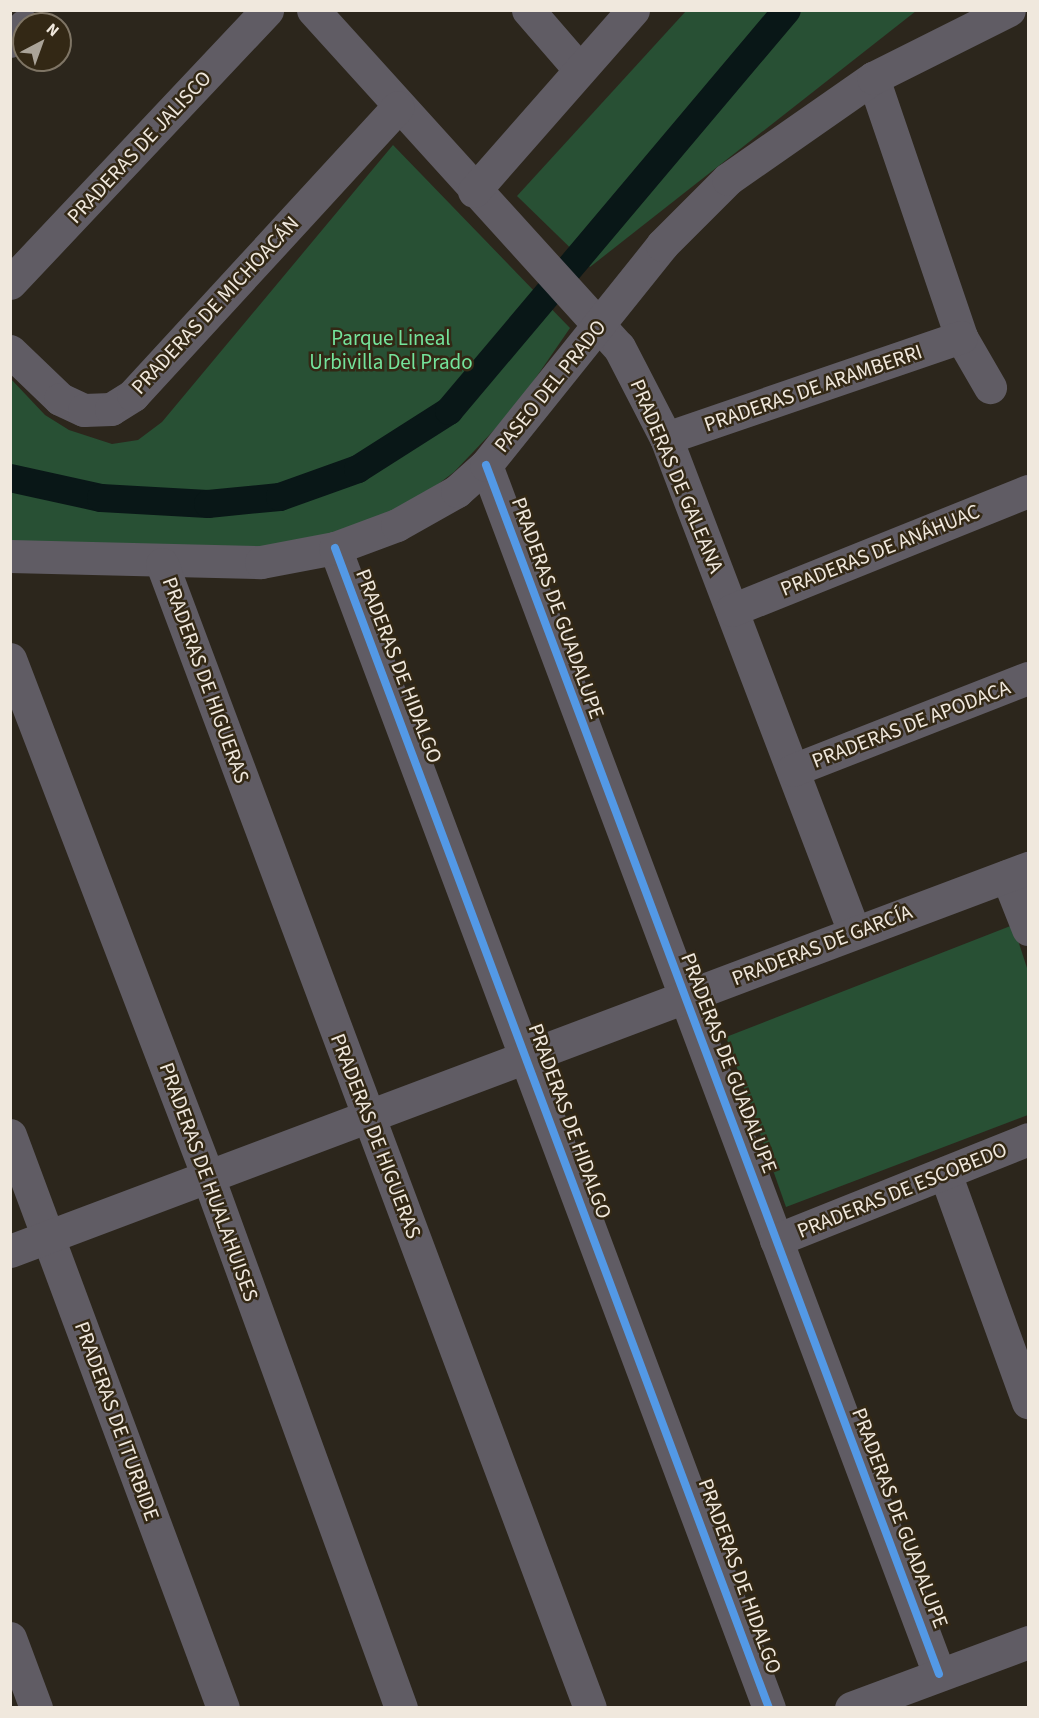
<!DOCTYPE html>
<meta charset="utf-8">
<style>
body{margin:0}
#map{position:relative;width:1039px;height:1718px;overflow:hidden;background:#2c261c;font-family:"Source Sans 3",sans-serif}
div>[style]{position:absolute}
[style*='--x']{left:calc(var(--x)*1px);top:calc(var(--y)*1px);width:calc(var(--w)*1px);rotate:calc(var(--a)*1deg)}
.green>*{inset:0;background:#285034}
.canal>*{height:28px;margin:-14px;padding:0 14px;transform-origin:14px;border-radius:14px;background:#091717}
.minor>*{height:33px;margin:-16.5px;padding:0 16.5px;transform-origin:16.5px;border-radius:16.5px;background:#605c64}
.cycleway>*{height:8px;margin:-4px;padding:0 4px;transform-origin:4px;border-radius:4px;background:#5399e6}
span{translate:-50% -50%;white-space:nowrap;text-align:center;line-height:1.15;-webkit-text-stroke:5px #332815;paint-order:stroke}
.street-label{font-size:21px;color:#f0e8dd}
.park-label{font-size:21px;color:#74e39b}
.frame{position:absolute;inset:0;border:12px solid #f0e8dd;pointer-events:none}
.north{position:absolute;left:12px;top:12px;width:60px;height:60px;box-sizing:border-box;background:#332815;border:2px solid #7f7565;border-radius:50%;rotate:41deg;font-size:16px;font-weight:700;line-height:24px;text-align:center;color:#f0e8dd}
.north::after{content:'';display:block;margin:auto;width:21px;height:27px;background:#aba499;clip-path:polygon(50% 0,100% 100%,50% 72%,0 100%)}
</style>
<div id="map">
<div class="green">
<div style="clip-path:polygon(686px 11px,916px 11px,590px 267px,517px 196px)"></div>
<div style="clip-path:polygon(393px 145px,570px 328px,515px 408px,454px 472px,408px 507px,341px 534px,266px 550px,11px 543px,10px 378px,45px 415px,69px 430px,112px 444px,138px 440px,162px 422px)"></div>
<div style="clip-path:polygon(1013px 925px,1028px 971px,1028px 1115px,786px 1207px,726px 1037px)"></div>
</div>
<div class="canal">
<div style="--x:10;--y:478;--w:93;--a:12.4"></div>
<div style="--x:101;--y:498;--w:107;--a:3.2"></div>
<div style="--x:208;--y:504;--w:72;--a:-5.6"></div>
<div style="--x:280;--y:497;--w:83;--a:-19.7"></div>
<div style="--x:358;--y:469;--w:108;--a:-32.5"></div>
<div style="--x:449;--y:411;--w:524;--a:-49.87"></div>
</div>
<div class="minor">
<div style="--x:313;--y:10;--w:455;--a:47.8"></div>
<div style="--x:619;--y:347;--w:102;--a:62.7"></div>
<div style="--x:666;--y:438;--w:529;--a:69.16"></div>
<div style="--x:528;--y:10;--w:79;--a:49.1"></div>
<div style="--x:10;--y:41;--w:21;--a:-47"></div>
<div style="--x:873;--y:78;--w:274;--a:71.2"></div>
<div style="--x:961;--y:337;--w:58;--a:59.9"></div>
<div style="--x:474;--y:191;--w:241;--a:-48.7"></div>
<div style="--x:10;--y:283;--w:375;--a:-46.7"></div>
<div style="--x:10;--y:351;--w:69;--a:43.8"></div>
<div style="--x:60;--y:399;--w:26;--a:25"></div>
<div style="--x:84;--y:410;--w:27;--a:-2"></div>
<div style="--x:111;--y:409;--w:26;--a:-32"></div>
<div style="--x:133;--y:395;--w:391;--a:-47.4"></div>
<div style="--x:666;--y:438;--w:312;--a:-18.9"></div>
<div style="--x:486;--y:465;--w:1291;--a:69.46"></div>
<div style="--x:335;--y:548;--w:1239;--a:69.49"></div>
<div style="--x:10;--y:556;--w:251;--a:1.4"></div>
<div style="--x:261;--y:562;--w:75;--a:-10.7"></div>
<div style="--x:335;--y:548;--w:66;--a:-20.4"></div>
<div style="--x:397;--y:525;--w:69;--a:-29.5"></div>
<div style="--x:457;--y:491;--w:39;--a:-42"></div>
<div style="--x:486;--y:465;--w:282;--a:-51.3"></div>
<div style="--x:662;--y:245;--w:93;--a:-45"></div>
<div style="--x:728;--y:179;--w:177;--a:-34.9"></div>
<div style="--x:873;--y:78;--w:152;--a:-26.6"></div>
<div style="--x:162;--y:564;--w:1221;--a:69.49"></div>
<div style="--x:732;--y:610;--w:319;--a:-21.9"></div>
<div style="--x:10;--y:659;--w:551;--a:69.07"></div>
<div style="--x:207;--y:1174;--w:568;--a:70.03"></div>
<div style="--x:793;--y:770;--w:252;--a:-21.4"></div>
<div style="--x:1007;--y:876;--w:57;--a:68.4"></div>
<div style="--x:10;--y:1135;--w:611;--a:69.61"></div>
<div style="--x:945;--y:1173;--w:244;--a:70.1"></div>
<div style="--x:776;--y:1240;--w:271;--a:-21.8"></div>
<div style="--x:10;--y:1251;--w:1088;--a:-20.62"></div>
<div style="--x:10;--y:1638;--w:75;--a:69.6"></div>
<div style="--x:851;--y:1708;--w:189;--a:-20.4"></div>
</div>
<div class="cycleway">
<div style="--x:486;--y:465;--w:1291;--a:69.46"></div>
<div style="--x:335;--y:548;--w:1239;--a:69.49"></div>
</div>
<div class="street-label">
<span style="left:139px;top:147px;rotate:-47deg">PRADERAS DE JALISCO</span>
<span style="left:215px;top:305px;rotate:-47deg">PRADERAS DE MICHOACÁN</span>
<span style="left:550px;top:386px;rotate:-51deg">PASEO DEL PRADO</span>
<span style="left:813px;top:388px;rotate:-19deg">PRADERAS DE ARAMBERRI</span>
<span style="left:677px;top:476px;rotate:67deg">PRADERAS DE GALEANA</span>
<span style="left:880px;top:550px;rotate:-22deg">PRADERAS DE ANÁHUAC</span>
<span style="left:558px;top:608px;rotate:70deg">PRADERAS DE GUADALUPE</span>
<span style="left:399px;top:666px;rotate:69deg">PRADERAS DE HIDALGO</span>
<span style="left:206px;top:680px;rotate:70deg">PRADERAS DE HIGUERAS</span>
<span style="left:911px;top:724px;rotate:-21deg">PRADERAS DE APODACA</span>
<span style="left:822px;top:945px;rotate:-21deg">PRADERAS DE GARCÍA</span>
<span style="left:729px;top:1063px;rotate:69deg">PRADERAS DE GUADALUPE</span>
<span style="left:570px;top:1121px;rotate:70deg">PRADERAS DE HIDALGO</span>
<span style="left:376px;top:1136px;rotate:69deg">PRADERAS DE HIGUERAS</span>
<span style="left:209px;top:1182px;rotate:70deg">PRADERAS DE HUALAHUISES</span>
<span style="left:902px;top:1190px;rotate:-22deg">PRADERAS DE ESCOBEDO</span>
<span style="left:117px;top:1421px;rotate:70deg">PRADERAS DE ITURBIDE</span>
<span style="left:900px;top:1518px;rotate:69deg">PRADERAS DE GUADALUPE</span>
<span style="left:740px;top:1576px;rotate:70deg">PRADERAS DE HIDALGO</span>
</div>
<div class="park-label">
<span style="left:391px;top:350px">Parque Lineal<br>Urbivilla Del Prado</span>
</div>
<div class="frame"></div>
<div class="north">N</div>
</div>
